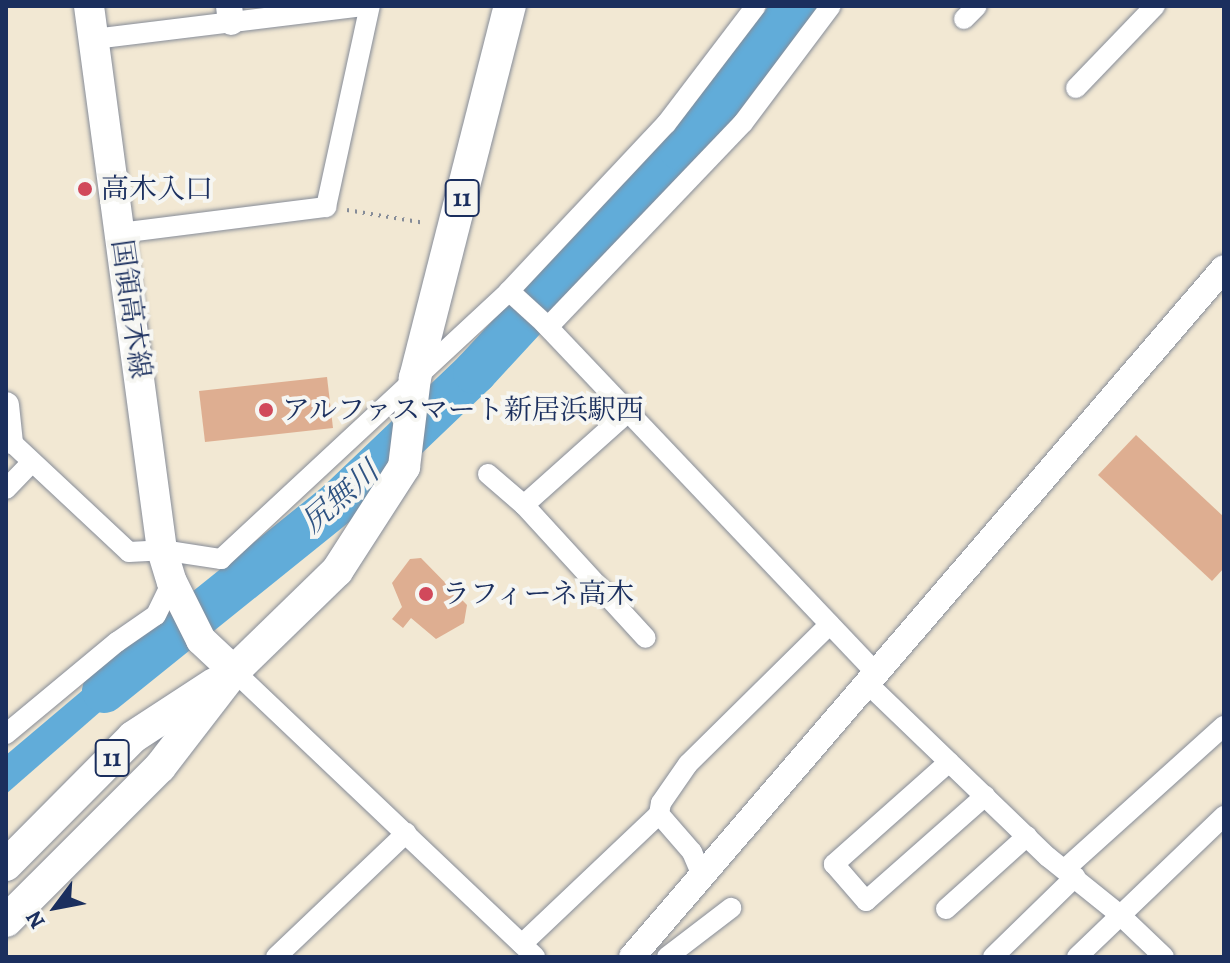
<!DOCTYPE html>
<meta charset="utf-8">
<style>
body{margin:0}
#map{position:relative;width:1230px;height:963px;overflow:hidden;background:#f2e8d3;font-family:Alegreya,"Noto Serif JP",serif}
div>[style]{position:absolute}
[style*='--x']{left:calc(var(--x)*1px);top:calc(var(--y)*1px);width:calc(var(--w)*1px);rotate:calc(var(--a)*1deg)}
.water>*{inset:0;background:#61acd9}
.river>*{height:44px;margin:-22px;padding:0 22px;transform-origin:22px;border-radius:22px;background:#61acd9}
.building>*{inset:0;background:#deae91}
.path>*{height:4px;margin-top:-2px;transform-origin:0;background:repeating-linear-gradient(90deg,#868c98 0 2px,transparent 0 8px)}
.roads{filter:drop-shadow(0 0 2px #868c98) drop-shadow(0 0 2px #868c98)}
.minor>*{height:20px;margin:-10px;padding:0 10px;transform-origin:10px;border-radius:10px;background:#fff}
.tertiary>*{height:26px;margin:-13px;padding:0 13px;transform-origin:13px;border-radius:13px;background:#fff}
.secondary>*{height:30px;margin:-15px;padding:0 15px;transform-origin:15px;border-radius:15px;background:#fff}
.primary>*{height:32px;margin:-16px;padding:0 16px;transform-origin:16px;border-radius:16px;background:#fff}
.dots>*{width:22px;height:22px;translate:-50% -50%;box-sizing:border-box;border:4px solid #f6f6f2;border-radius:50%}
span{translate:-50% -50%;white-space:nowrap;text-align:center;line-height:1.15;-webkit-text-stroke:8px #f6f6f2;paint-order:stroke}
.shield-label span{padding:2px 6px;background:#f6f6f2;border:2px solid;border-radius:6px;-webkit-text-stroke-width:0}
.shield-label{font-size:26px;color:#1b2f5e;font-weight:700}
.poi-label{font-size:28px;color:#1b2f5e}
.left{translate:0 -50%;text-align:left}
.street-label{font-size:28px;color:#1b2f5e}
.water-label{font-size:30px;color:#305483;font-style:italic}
.frame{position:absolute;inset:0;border:8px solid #1b2f5e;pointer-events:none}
.north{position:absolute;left:16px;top:867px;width:80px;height:80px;-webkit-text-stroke:6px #f6f6f2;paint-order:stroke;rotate:238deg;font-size:22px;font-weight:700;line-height:32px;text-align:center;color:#1b2f5e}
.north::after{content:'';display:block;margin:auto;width:28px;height:36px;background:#1b2f5e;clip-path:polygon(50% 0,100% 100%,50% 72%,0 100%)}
</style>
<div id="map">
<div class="water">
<div style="clip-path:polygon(148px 641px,148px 670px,6px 794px,6px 755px,90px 684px)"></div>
</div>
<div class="river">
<div style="--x:104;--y:691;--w:303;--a:-38.8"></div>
<div style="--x:340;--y:501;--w:187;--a:-43.7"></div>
<div style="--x:475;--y:372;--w:304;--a:-47.3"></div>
<div style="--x:681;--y:149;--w:184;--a:-51"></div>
</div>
<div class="building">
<div style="clip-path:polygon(327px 377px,333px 428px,205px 442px,199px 391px)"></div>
<div style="clip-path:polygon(1136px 435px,1224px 517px,1224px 568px,1212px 581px,1098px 475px)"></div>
<div style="clip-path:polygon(421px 558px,467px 605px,464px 623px,436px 639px,411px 618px,403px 628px,392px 619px,402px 607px,392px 583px,410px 559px)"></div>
</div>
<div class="path">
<div style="--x:347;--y:210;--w:79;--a:9.5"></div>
</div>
<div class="roads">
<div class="minor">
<div style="--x:964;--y:19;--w:18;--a:-45"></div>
<div style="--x:94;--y:39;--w:269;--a:-7"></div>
<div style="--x:1076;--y:88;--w:114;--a:-46.1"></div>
<div style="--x:120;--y:233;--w:208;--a:-7.2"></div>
<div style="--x:326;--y:207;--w:206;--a:-77.7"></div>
<div style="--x:509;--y:291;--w:47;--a:42.4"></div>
<div style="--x:544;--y:323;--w:484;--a:46.5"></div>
<div style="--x:548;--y:327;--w:282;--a:-46.3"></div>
<div style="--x:743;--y:123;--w:146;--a:-53.1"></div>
<div style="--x:6;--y:437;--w:168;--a:43.1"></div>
<div style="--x:129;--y:552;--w:33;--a:-3"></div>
<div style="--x:162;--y:550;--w:60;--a:8.7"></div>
<div style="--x:221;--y:559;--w:393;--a:-42.9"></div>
<div style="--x:509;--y:291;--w:229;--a:-46.8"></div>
<div style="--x:666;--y:124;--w:148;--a:-52.7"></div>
<div style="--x:488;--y:474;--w:48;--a:40.7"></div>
<div style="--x:524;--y:505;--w:180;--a:47.5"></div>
<div style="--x:6;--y:489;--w:37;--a:-46"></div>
<div style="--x:524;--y:505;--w:140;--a:-41.8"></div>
<div style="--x:234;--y:671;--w:415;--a:43.5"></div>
<div style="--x:868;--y:684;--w:250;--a:43.9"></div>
<div style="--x:1048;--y:857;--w:91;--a:38.8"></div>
<div style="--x:1119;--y:914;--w:62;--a:43.7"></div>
<div style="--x:6;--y:734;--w:144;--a:-39.7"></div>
<div style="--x:117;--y:642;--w:47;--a:-34.7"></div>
<div style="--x:156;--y:615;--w:37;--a:-64"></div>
<div style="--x:949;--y:762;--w:154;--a:138.4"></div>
<div style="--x:834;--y:864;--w:49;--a:49.1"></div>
<div style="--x:866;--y:901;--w:159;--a:-41.4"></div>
<div style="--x:659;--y:814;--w:11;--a:-80"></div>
<div style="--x:661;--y:803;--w:47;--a:-55.3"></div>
<div style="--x:688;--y:764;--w:199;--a:-44.6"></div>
<div style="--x:1065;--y:869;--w:214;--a:-42"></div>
<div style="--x:946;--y:909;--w:109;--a:-42"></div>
<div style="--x:522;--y:944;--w:189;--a:-43.5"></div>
<div style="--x:659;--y:814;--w:50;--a:49"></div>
<div style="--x:692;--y:852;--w:26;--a:67"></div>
<div style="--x:276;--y:957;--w:180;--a:-43.6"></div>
<div style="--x:667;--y:957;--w:81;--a:-37.4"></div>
<div style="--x:993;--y:957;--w:115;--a:-44.3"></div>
<div style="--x:1077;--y:957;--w:204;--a:-43.8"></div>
</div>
<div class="tertiary">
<div style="--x:229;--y:6;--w:16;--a:83"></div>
<div style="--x:6;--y:405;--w:36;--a:84"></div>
<div style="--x:632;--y:957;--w:908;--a:-49.33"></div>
</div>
<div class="secondary">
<div style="--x:89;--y:6;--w:549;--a:82.36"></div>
<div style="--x:162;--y:550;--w:34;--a:73"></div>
<div style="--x:172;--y:582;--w:65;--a:63.4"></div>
<div style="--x:201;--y:640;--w:45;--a:43.2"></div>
</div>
<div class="primary">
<div style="--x:6;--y:865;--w:180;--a:-45.2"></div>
<div style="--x:133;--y:737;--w:97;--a:-33.2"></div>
<div style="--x:6;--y:921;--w:218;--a:-45"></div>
<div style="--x:160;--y:767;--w:121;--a:-52.4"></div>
<div style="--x:234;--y:671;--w:144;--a:-44.2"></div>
<div style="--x:337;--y:571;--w:124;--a:-57.2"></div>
<div style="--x:404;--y:467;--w:90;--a:-83"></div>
<div style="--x:415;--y:378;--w:384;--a:-75.7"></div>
</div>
</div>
<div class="dots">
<div style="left:85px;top:189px;background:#d1495b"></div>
<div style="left:266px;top:410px;background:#d1495b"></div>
<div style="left:426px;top:594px;background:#d1495b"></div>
</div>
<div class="shield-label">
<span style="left:462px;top:198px">11</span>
<span style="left:112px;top:758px">11</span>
</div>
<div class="poi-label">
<span class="left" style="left:101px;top:189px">高木入口</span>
<span class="left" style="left:282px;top:410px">アルファスマート新居浜駅西</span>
<span class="left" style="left:442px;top:594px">ラフィーネ高木</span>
</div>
<div class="street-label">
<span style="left:131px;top:309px;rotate:82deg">国領高木線</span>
</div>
<div class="water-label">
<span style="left:340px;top:497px;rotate:-41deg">尻無川</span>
</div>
<div class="frame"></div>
<div class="north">N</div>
</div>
